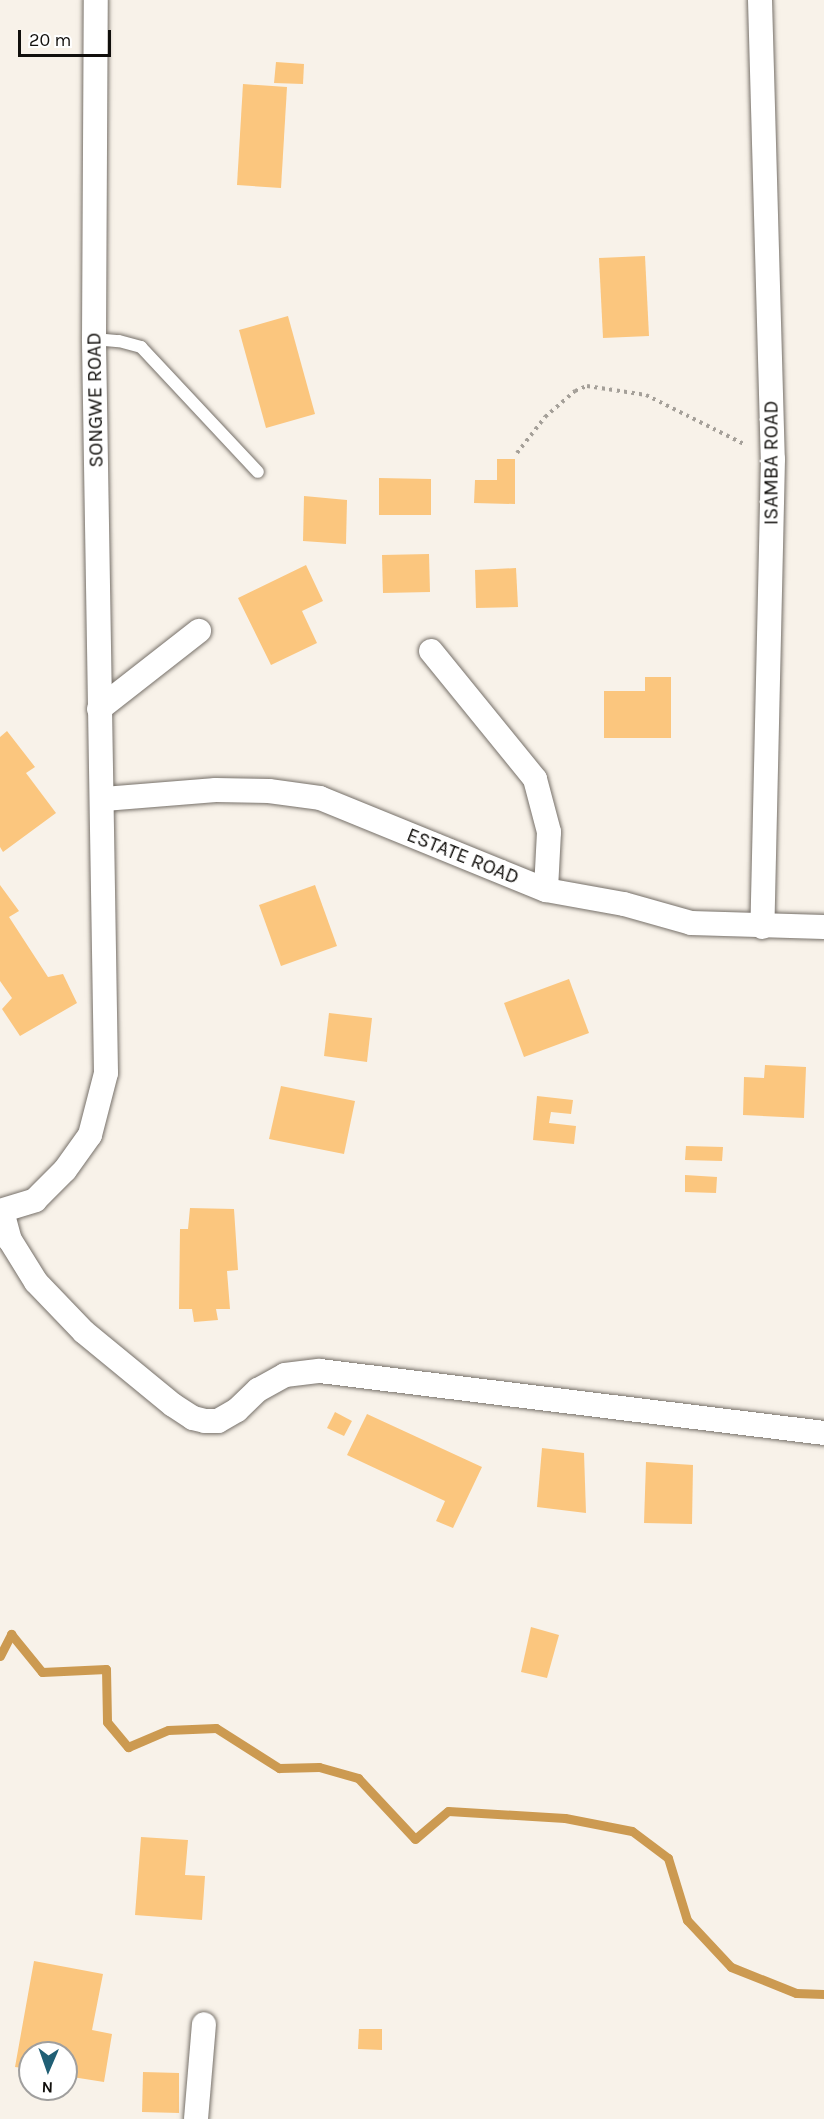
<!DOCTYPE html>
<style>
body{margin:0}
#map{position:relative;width:824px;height:2119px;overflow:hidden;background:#f8f2e9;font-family:Karla,sans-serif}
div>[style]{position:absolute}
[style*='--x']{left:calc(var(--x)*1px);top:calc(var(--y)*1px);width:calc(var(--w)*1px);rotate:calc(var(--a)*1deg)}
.stream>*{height:9px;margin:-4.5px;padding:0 4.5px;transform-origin:4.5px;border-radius:4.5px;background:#cc9a51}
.building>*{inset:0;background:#fbc67e}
.path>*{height:4px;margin-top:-2px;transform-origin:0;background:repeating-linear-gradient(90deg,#a5a099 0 3px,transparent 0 7.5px)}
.roads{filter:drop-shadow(0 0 2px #767069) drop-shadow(0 0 2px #767069)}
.lane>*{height:12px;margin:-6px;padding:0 6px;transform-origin:6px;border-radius:6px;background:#fff}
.street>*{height:24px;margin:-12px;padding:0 12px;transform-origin:12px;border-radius:12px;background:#fff}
span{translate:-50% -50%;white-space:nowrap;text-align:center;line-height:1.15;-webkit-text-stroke:6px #fff;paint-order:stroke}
.street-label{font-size:20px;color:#110f0c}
.north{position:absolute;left:18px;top:2041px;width:60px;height:60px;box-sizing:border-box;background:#fff;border:2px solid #a09f9e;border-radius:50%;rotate:182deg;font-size:16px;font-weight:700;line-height:24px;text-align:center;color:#110f0c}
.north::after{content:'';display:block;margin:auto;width:21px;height:27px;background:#205f75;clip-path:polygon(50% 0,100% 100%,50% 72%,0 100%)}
.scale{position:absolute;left:18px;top:30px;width:93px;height:27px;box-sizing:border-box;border:3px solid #110f0c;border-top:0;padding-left:8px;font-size:18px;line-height:21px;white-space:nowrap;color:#110f0c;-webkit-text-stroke:4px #fff;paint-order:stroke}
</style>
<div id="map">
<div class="stream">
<div style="--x:0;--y:1656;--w:25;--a:-63"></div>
<div style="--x:11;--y:1634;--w:49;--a:50.8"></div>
<div style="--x:42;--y:1672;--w:64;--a:-2.7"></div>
<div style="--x:106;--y:1669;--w:53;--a:88.9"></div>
<div style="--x:107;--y:1722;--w:33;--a:50"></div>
<div style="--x:128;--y:1747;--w:43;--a:-23"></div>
<div style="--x:168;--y:1730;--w:48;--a:-2.4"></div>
<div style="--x:216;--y:1728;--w:75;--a:32.4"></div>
<div style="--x:279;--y:1768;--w:40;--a:-1.4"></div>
<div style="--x:319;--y:1767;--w:41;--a:15.8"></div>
<div style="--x:358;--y:1778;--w:83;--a:46.9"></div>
<div style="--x:415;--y:1839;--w:43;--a:-40.3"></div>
<div style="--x:448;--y:1811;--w:117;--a:3.4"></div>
<div style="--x:565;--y:1818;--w:68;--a:11"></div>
<div style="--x:632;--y:1831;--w:45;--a:36.9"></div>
<div style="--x:668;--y:1858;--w:65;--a:73"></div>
<div style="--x:687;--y:1920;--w:64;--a:46.9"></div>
<div style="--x:731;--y:1967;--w:70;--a:21.8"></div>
<div style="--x:796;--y:1993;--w:28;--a:2"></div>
</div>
<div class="building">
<div style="clip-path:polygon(276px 62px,304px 64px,303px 84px,274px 83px)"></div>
<div style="clip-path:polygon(243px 84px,287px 87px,281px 188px,237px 185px)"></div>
<div style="clip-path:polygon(645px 256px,649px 336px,603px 338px,599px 258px)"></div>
<div style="clip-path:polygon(288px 316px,315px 414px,266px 428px,239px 330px)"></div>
<div style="clip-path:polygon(497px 459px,515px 459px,515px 504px,474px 503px,475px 480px,497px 480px)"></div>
<div style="clip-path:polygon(379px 478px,431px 479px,431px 515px,379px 515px)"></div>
<div style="clip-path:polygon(304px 496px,347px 500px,346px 544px,303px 541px)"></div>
<div style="clip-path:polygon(429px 554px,430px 592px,383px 593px,382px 555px)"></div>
<div style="clip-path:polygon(306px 565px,323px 601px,302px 611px,317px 643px,271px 665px,238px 598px)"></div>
<div style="clip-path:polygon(516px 568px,518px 607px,476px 608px,475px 570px)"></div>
<div style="clip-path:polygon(645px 677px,671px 677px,671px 738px,604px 738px,604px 691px,645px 691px)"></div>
<div style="clip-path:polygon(7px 731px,35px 767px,26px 773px,56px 813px,3px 852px,0 847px,0 737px)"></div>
<div style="clip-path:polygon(0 885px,19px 911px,9px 917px,48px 977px,63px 974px,77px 1003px,20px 1036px,2px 1009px,12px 998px,0 981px)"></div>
<div style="clip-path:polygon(315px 885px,337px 946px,281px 966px,259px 905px)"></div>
<div style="clip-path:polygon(569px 979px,589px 1033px,524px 1057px,504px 1003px)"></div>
<div style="clip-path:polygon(329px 1013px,372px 1018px,367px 1062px,324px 1056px)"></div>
<div style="clip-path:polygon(765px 1065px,806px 1067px,804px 1118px,743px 1115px,744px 1077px,764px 1078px)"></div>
<div style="clip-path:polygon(281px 1086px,355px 1101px,344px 1154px,269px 1139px)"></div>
<div style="clip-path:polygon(537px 1096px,573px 1100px,571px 1114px,551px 1112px,549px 1123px,576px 1126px,574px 1144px,533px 1140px)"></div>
<div style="clip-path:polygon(686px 1146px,723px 1147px,722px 1161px,685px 1160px)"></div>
<div style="clip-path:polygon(685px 1175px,717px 1177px,716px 1193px,685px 1192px)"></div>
<div style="clip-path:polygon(190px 1208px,234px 1209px,238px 1270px,227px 1271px,230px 1309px,216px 1309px,218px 1320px,194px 1322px,192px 1309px,179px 1309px,180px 1229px,188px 1229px)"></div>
<div style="clip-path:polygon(335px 1412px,352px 1421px,344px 1436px,327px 1428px)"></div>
<div style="clip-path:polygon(367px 1414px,482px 1467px,453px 1528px,436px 1521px,445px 1501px,347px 1455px)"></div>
<div style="clip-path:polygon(542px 1448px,584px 1453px,586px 1513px,537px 1507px)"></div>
<div style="clip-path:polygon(646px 1462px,693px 1465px,692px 1524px,644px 1523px)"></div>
<div style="clip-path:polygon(531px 1627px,559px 1635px,547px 1678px,521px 1672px)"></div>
<div style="clip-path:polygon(141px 1837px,188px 1840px,185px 1875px,205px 1876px,202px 1920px,135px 1915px)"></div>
<div style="clip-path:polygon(34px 1961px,103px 1974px,92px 2030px,112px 2034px,104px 2082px,66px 2076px,66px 2053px,30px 2053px,30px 2069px,15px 2067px)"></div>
<div style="clip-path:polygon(359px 2029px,382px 2029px,382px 2050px,358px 2049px)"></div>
<div style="clip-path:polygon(143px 2072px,179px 2073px,179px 2113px,142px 2112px)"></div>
</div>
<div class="path">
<div style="--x:517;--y:453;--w:46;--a:-52.1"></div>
<div style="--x:545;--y:417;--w:40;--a:-41"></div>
<div style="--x:575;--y:391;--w:13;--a:-23"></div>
<div style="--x:587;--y:386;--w:60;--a:8.7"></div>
<div style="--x:646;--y:395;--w:112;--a:26.6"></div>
</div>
<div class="roads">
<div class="lane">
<div style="--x:94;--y:339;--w:25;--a:5"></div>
<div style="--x:119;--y:341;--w:23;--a:15"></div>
<div style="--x:141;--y:347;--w:171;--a:46.9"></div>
</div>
<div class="street">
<div style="--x:760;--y:0;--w:459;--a:88.4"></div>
<div style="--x:773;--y:459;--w:468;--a:91.3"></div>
<div style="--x:431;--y:651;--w:165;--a:50.9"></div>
<div style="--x:535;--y:779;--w:55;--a:75.2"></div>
<div style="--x:549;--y:832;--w:58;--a:93"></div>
<div style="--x:99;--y:709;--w:127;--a:-38"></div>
<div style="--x:104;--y:799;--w:112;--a:-4.6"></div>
<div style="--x:216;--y:790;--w:53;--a:1.1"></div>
<div style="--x:269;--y:791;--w:51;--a:7.8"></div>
<div style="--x:320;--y:798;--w:244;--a:22.2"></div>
<div style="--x:546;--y:890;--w:79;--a:10.2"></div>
<div style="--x:624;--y:904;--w:70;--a:15.8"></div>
<div style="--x:691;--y:923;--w:133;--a:1.7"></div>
<div style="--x:0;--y:1211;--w:37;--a:-17"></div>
<div style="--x:35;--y:1200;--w:42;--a:-45"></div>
<div style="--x:65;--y:1170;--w:43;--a:-54.5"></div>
<div style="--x:90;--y:1135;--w:64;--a:-75.5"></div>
<div style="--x:106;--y:1073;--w:734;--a:-90.94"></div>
<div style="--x:94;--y:339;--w:339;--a:-89.7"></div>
<div style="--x:2;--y:1211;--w:30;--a:75"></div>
<div style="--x:10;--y:1240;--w:49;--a:58.2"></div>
<div style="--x:36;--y:1282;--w:69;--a:46.2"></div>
<div style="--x:84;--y:1332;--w:115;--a:39.4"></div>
<div style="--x:173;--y:1405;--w:24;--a:33"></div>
<div style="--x:193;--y:1418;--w:12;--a:14"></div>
<div style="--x:205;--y:1421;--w:13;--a:0"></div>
<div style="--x:218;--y:1421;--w:22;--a:-30"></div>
<div style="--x:237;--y:1410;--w:29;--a:-44"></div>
<div style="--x:258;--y:1390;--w:31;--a:-29"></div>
<div style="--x:285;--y:1375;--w:35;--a:-7"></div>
<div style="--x:320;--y:1371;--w:508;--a:7.01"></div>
<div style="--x:196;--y:2119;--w:95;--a:-85.2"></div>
</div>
</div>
<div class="street-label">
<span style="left:95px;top:400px;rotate:-91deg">SONGWE ROAD</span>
<span style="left:771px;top:463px;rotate:-90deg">ISAMBA ROAD</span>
<span style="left:463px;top:856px;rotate:22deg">ESTATE ROAD</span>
</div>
<div class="north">N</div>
<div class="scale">20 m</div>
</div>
